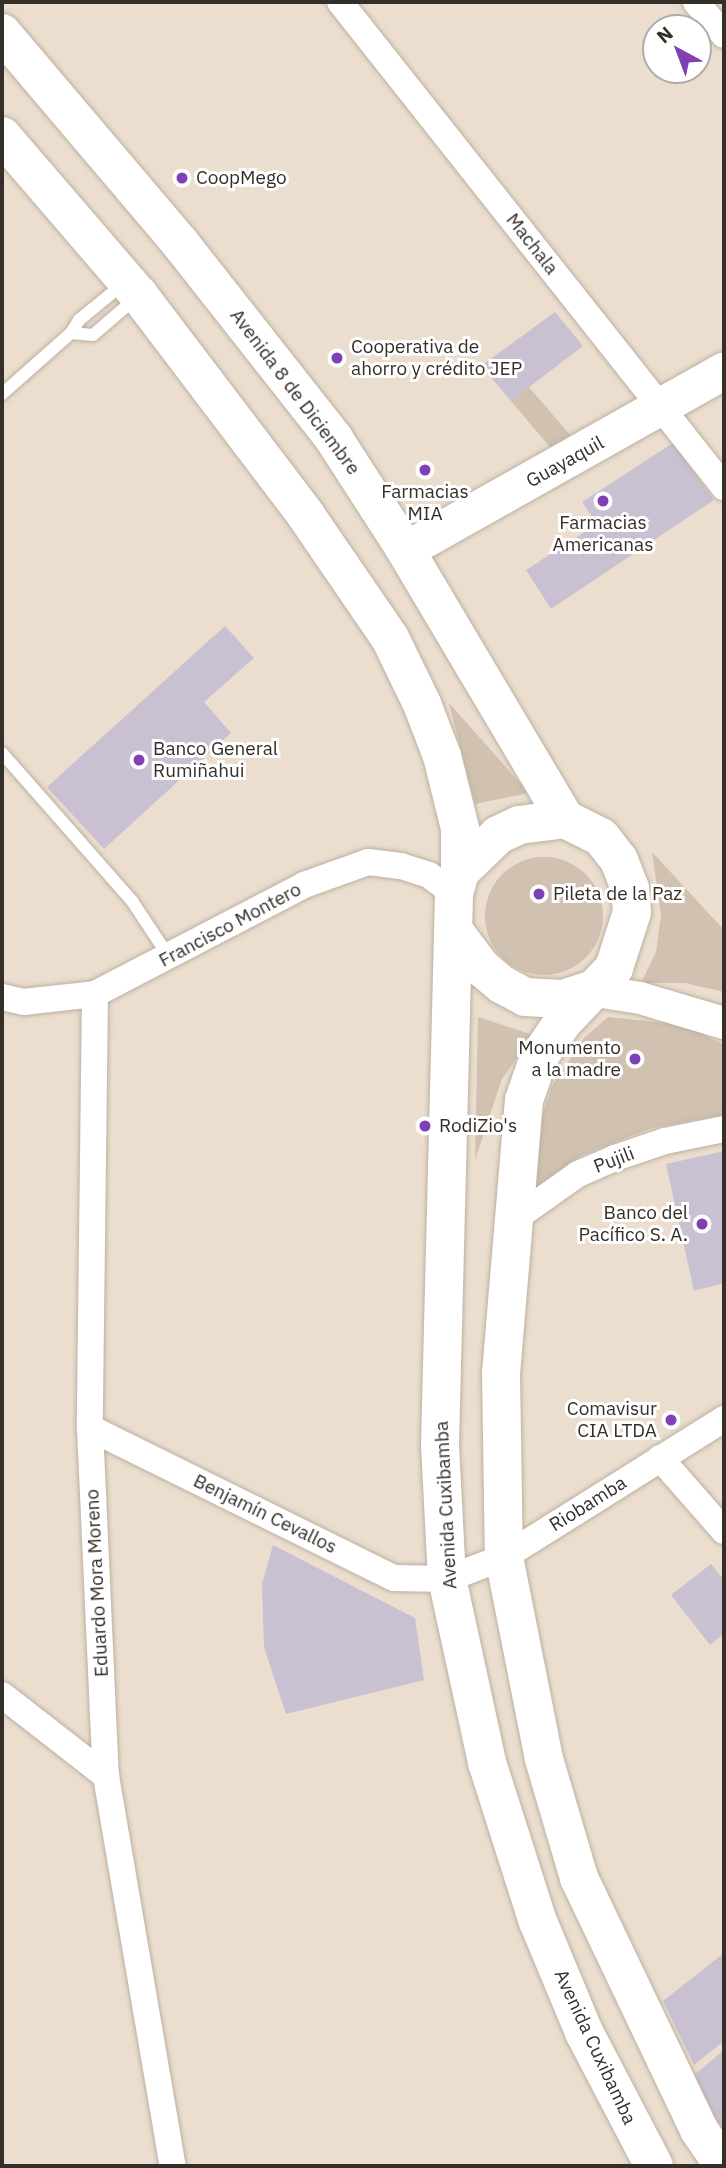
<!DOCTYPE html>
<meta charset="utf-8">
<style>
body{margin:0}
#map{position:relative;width:726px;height:2168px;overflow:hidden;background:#ecdecf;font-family:"IBM Plex Sans",sans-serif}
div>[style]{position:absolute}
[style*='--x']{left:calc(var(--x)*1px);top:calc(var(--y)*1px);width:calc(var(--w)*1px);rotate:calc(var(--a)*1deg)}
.green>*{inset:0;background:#d0c1b1}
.round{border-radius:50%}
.building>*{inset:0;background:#c9c1d2}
.roads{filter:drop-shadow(0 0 2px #bdb0a1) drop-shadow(0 0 2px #bdb0a1)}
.service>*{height:12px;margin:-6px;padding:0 6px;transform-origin:6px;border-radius:6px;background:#fff}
.minor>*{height:26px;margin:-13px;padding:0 13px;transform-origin:13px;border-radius:13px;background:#fff}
.tertiary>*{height:32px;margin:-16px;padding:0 16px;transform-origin:16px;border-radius:16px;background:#fff}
.secondary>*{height:37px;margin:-18.5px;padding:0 18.5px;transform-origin:18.5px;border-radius:18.5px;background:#fff}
.primary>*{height:38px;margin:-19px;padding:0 19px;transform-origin:19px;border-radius:19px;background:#fff}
.dots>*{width:19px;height:19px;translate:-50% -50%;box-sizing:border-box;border:4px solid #fff;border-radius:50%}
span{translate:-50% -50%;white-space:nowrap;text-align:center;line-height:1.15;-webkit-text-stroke:6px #fff;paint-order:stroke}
.poi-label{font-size:19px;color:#352f2a}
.left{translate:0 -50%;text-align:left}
.right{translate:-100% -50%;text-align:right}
.street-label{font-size:19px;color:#352f2a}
.frame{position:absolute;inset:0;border:4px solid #352f2a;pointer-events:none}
.north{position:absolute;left:642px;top:14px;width:70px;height:70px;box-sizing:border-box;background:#fff;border:2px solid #aeacaa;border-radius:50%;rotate:319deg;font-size:19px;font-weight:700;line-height:28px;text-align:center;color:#352f2a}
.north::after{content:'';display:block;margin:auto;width:24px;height:32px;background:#7f40b6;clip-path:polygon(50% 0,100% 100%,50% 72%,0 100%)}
</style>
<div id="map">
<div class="green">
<div style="clip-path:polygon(529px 387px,570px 435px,550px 447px,511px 401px)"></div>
<div style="clip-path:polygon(449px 703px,529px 793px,475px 804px)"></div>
<div style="clip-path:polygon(652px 852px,724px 930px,724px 992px,685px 983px,641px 983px,656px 952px,661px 915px)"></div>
<div class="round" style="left:485px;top:857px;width:118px;height:118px"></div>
<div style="clip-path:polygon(478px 1017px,533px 1035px,502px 1079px,475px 1160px)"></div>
<div style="clip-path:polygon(608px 1017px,667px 1023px,696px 1031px,724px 1045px,724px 1115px,652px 1128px,582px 1155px,529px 1192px,543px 1113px,552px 1086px,584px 1038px)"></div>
</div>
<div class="building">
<div style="clip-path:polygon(555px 312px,583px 346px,511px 401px,481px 366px)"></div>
<div style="clip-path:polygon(673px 443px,714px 500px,551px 609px,526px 570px,597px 524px,582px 502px)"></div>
<div style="clip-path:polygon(225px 626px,254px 658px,204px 702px,231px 733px,104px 849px,47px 787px)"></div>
<div style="clip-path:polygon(724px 1151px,724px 1283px,694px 1291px,666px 1164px)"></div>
<div style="clip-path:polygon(273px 1545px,415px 1618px,424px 1680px,286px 1714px,264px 1647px,262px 1584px)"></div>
<div style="clip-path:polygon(711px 1564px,724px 1580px,724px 1634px,710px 1645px,671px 1595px)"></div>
<div style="clip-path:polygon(724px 1953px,724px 2041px,694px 2065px,663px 2001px)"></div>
<div style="clip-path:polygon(724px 2050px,724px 2129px,715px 2118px,694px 2075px)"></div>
</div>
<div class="roads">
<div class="service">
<div style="--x:71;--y:333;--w:22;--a:5"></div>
<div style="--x:93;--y:335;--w:58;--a:-40.8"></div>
<div style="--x:2;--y:394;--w:92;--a:-41.5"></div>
<div style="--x:71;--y:333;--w:15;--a:-58"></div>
<div style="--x:79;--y:320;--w:57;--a:-39.3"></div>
<div style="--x:2;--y:753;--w:197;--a:48.7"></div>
<div style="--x:132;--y:901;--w:67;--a:56.5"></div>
</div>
<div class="minor">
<div style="--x:340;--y:2;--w:619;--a:51.63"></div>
<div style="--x:696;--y:2;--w:43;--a:49.7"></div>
<div style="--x:95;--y:994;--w:434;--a:90.7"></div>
<div style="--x:90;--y:1428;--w:348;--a:87.4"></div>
<div style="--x:106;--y:1776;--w:396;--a:80.3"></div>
<div style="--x:2;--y:997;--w:22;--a:13"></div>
<div style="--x:23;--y:1002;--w:72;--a:-6.3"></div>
<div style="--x:95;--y:994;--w:236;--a:-27.5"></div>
<div style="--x:304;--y:885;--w:68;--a:-19.8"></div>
<div style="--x:368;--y:862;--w:33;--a:7"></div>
<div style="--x:401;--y:866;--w:29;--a:18"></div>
<div style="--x:429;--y:875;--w:31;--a:37"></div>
<div style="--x:516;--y:1218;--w:76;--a:-35.4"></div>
<div style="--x:578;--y:1174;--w:40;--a:-23.4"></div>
<div style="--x:615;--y:1158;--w:53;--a:-18.8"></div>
<div style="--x:665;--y:1141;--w:60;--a:-11.5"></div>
<div style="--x:90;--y:1428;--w:339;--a:26.3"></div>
<div style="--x:394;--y:1578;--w:53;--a:1.1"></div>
<div style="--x:447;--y:1579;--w:61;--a:-21.1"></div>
<div style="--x:504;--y:1557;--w:260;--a:-32.1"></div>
<div style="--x:660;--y:1458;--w:97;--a:48.8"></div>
<div style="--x:2;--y:1695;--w:132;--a:37.9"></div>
</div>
<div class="tertiary">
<div style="--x:590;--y:990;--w:51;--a:9.1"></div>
<div style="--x:640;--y:998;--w:88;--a:16.6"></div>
</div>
<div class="secondary">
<div style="--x:405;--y:550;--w:366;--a:-29.4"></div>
</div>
<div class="primary">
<div style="--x:2;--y:33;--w:275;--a:49.7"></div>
<div style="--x:180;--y:243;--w:249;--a:51.8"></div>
<div style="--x:334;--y:439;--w:127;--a:57.2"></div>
<div style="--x:403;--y:546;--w:317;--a:59.3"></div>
<div style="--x:2;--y:136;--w:210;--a:49.3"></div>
<div style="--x:139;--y:295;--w:275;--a:52.8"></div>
<div style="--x:305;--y:514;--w:150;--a:55.6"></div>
<div style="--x:390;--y:638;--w:73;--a:64.1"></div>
<div style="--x:422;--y:704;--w:56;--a:69"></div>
<div style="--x:442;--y:756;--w:74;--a:76"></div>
<div style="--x:460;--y:828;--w:44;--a:90"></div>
<div style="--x:454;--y:931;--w:46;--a:52.9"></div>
<div style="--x:482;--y:968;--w:25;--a:40"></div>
<div style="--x:501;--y:984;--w:27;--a:28"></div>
<div style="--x:525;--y:997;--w:38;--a:3"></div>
<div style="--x:563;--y:999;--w:28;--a:-18"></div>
<div style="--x:654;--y:2166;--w:151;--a:-117.6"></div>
<div style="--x:584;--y:2032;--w:122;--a:-112.6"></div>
<div style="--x:537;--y:1919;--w:165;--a:-107.7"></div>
<div style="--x:487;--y:1762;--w:187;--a:-102.3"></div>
<div style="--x:447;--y:1579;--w:135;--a:-93"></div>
<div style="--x:440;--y:1444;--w:550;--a:-88.54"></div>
<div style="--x:454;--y:894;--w:23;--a:-75"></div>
<div style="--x:460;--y:872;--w:53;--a:-44.2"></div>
<div style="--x:498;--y:835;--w:23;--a:-25"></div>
<div style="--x:519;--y:825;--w:46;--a:-7.4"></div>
<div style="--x:565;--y:819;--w:40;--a:26.6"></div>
<div style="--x:601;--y:837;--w:29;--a:52"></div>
<div style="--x:619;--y:860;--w:30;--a:69"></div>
<div style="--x:630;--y:888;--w:24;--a:85"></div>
<div style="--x:632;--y:912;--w:59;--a:107.8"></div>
<div style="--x:614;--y:968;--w:76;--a:133.4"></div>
<div style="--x:562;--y:1023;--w:41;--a:124.1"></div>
<div style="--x:539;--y:1057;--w:46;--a:109.2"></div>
<div style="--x:524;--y:1100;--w:273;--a:94.8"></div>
<div style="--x:501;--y:1372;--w:185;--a:89.1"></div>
<div style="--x:504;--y:1557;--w:206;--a:78.8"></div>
<div style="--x:544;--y:1759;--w:124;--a:73.6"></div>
<div style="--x:579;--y:1878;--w:279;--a:64.5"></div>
<div style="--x:699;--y:2130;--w:44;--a:55.2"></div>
</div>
</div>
<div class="dots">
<div style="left:182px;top:178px;background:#7f40b6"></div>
<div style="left:337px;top:358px;background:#7f40b6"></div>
<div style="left:425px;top:470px;background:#7f40b6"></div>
<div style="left:603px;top:501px;background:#7f40b6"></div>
<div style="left:139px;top:760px;background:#7f40b6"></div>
<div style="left:539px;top:894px;background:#7f40b6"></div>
<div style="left:635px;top:1059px;background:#7f40b6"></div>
<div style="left:425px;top:1126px;background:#7f40b6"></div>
<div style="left:702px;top:1224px;background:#7f40b6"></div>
<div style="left:671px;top:1420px;background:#7f40b6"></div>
</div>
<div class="poi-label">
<span class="left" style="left:196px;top:178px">CoopMego</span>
<span class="left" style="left:351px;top:358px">Cooperativa de<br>ahorro y crédito JEP</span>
<span style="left:425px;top:503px">Farmacias<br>MIA</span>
<span style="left:603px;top:534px">Farmacias<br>Americanas</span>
<span class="left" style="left:153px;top:760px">Banco General<br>Rumiñahui</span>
<span class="left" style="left:553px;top:894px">Pileta de la Paz</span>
<span class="right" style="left:621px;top:1059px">Monumento<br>a la madre</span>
<span class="left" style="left:439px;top:1126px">RodiZio's</span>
<span class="right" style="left:688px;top:1224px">Banco del<br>Pacífico S. A.</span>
<span class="right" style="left:657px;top:1420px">Comavisur<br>CIA LTDA</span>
</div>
<div class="street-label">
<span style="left:532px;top:244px;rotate:52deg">Machala</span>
<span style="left:295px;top:392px;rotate:53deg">Avenida 8 de Diciembre</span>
<span style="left:565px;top:462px;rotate:-29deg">Guayaquil</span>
<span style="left:230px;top:925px;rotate:-28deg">Francisco Montero</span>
<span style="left:614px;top:1160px;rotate:-21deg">Pujili</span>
<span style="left:588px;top:1504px;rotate:-32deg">Riobamba</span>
<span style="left:446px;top:1505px;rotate:-93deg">Avenida Cuxibamba</span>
<span style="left:265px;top:1514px;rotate:26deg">Benjamín Cevallos</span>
<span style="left:97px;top:1583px;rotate:-93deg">Eduardo Mora Moreno</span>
<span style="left:595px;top:2047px;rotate:65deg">Avenida Cuxibamba</span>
</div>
<div class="frame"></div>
<div class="north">N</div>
</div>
